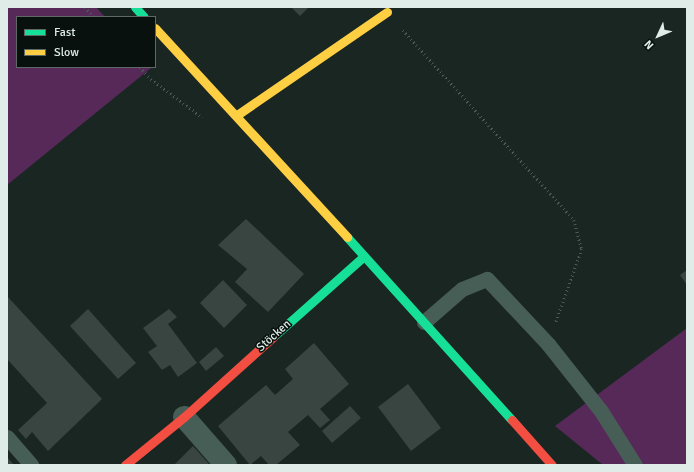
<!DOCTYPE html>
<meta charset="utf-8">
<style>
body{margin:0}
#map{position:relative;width:694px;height:472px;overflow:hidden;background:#1a2622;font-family:Signika,sans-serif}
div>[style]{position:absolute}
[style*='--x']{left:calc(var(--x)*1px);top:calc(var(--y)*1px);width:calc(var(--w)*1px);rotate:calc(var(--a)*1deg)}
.green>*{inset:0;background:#562958}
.building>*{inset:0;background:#394540}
.path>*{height:2.5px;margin-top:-1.25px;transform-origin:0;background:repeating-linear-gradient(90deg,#4b5c57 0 1px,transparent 0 4px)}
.lane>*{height:15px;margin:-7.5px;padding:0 7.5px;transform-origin:7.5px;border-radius:7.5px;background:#475e56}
.street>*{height:22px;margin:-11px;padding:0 11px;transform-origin:11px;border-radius:11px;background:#475e56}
.fast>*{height:9px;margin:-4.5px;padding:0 4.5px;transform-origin:4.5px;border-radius:4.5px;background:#16e098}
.slow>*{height:9px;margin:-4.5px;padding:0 4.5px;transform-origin:4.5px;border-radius:4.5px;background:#ffcf43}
.jam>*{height:9px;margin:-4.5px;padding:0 4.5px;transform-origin:4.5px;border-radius:4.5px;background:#f24e42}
span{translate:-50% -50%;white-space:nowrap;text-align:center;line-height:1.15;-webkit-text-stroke:3px #08110e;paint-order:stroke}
.street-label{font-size:12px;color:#dfece7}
.frame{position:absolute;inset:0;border:8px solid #dfece7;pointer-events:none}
.legend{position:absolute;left:16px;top:16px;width:140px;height:52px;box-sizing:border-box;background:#08110e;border:1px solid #5e6965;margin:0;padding:5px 7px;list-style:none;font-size:12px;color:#dfece7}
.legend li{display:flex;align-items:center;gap:8px;height:20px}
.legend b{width:20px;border:1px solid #5e6965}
.north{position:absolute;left:638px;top:16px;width:40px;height:40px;-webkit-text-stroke:3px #08110e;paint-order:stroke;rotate:226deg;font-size:11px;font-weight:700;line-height:16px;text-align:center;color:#dfece7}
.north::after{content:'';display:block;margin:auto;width:14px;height:18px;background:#dfece7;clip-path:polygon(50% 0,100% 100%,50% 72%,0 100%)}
</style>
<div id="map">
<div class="green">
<div style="clip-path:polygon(7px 7px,96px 7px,105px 17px,17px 17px,17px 67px,151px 68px,7px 185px)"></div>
<div style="clip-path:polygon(687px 328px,687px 465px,603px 465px,555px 426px)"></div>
</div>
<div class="building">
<div style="clip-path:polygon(291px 7px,309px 7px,300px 16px)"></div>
<div style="clip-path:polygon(246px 219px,304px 274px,268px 312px,235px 282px,247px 269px,218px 245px)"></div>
<div style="clip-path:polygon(687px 270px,687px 285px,680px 275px)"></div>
<div style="clip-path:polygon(223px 280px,247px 305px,224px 328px,200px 303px)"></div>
<div style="clip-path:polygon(7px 296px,102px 399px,48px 451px,32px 432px,26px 439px,18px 430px,47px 403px,7px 359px)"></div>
<div style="clip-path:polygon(88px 309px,136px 363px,118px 379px,70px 326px)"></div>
<div style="clip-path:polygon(169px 309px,177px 317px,168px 324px,197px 363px,178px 377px,170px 365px,162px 370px,148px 352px,157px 346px,143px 328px)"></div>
<div style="clip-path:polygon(314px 343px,349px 384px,320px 409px,330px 420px,320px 428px,308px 415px,288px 432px,300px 445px,276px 465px,269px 465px,261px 456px,250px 465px,218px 426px,266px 385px,275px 395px,293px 379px,285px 369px)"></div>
<div style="clip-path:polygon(216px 347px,224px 356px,206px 371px,199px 362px)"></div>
<div style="clip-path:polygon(408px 384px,441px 428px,411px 451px,378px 407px)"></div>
<div style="clip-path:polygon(350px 406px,361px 418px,332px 443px,322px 431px)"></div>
<div style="clip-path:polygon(193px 446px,210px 465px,174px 465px)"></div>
<div style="clip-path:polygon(7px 457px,14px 465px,7px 465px)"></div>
</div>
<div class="path">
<div style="--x:85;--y:7;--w:13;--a:48"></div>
<div style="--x:403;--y:30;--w:256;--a:48"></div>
<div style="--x:574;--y:220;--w:30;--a:75"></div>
<div style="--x:582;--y:249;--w:77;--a:109.6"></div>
<div style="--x:140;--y:67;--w:16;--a:47"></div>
<div style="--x:151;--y:79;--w:64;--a:36.7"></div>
</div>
<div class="lane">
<div style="--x:424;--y:322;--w:50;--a:-41"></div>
<div style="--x:462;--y:289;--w:27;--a:-22"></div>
<div style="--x:487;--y:279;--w:89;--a:46.8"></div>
<div style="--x:548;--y:344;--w:85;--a:51.7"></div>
<div style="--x:601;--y:411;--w:64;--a:57.8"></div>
<div style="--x:7;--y:437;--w:37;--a:49"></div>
</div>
<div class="street">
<div style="--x:184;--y:417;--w:64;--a:48.8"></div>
</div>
<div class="fast">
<div style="--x:135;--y:7;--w:13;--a:48"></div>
<div style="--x:347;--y:237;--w:246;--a:48"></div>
<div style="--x:274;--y:336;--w:120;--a:-41.6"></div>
</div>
<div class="slow">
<div style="--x:155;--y:28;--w:284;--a:47.4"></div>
<div style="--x:237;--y:115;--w:182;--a:-34.5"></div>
</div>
<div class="jam">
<div style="--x:512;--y:420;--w:60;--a:48.4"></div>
<div style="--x:125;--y:465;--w:76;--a:-39.1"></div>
<div style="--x:184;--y:417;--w:121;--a:-42"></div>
</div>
<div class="street-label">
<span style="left:274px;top:336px;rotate:-42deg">Stöcken</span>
</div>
<div class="frame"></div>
<ul class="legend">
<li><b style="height:5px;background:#16e098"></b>Fast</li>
<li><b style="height:5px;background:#ffcf43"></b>Slow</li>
</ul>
<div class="north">N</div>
</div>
